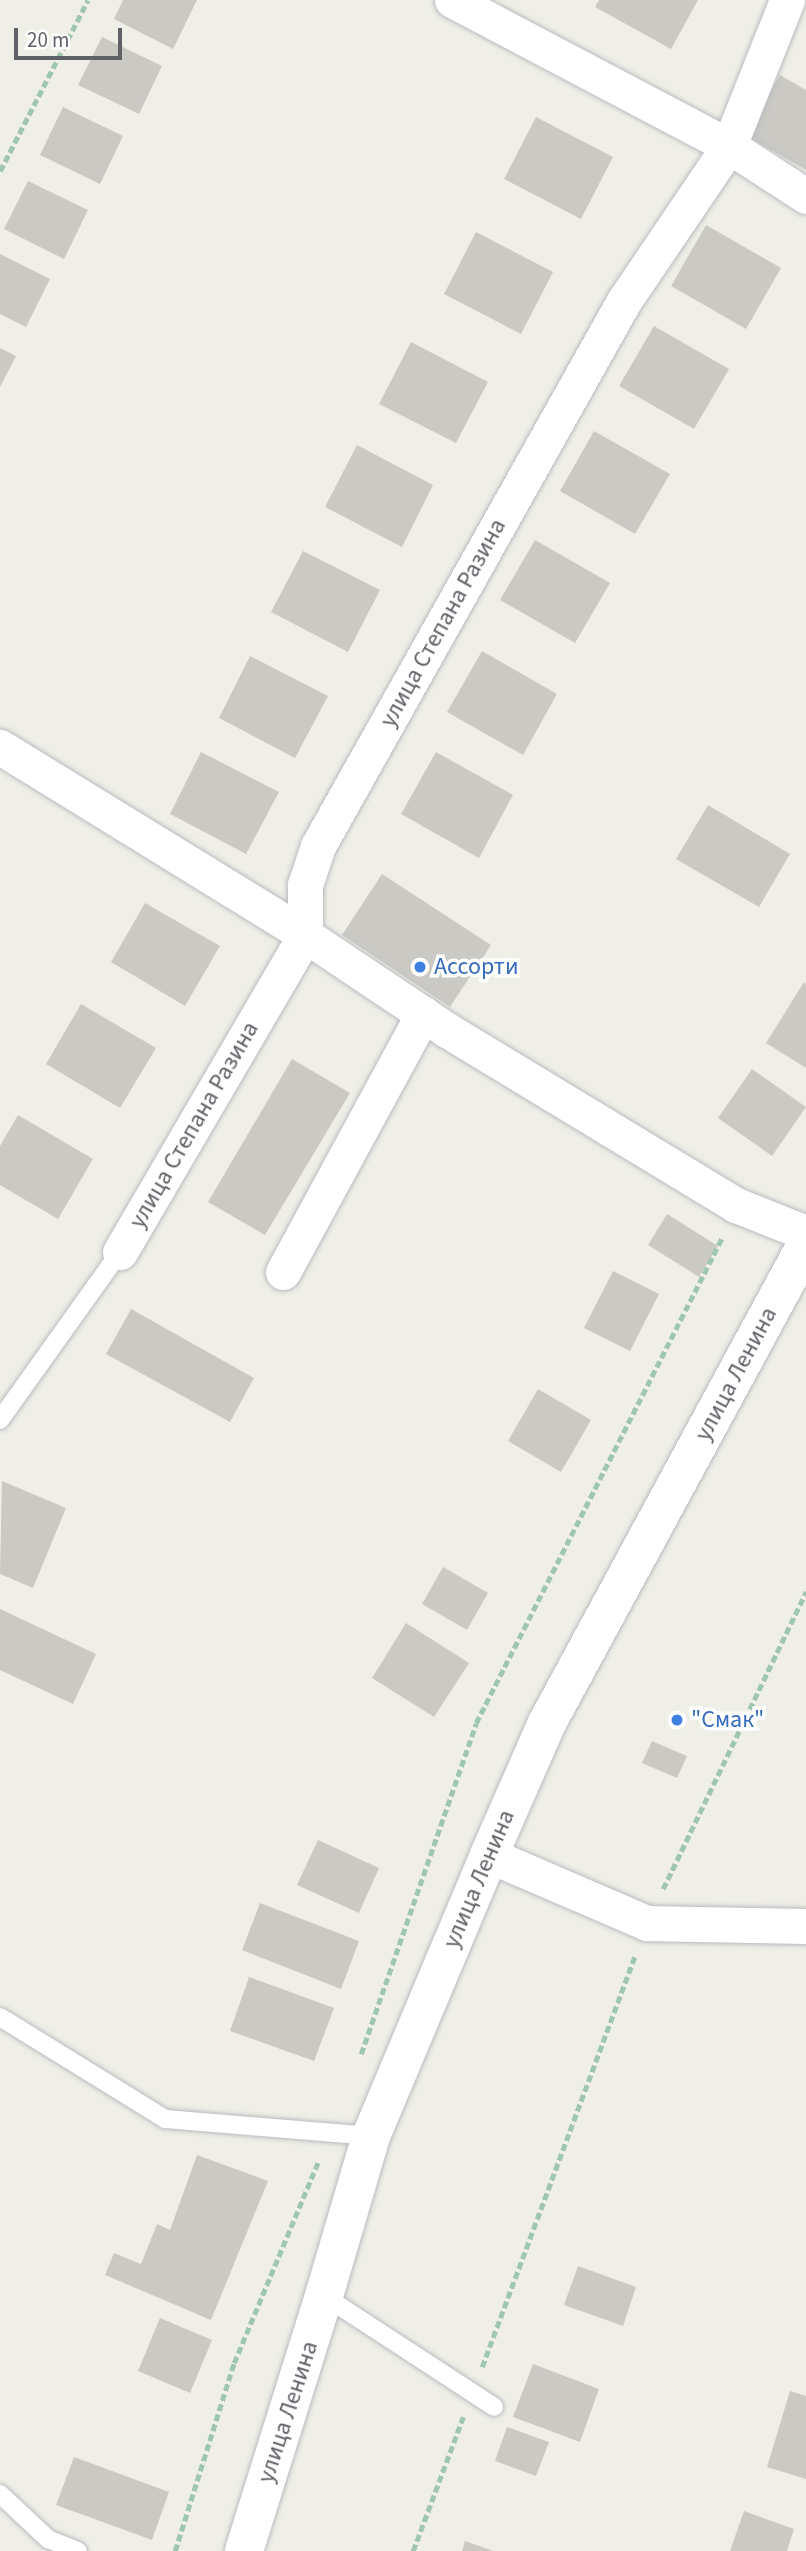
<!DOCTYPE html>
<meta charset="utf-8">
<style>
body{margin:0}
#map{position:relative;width:806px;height:2551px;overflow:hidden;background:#efefe7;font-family:"Source Sans 3",sans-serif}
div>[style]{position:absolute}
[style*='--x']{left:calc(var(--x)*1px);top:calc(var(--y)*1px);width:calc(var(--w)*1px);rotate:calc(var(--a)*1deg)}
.building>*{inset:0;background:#cbc9c4}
.path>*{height:4.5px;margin-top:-2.25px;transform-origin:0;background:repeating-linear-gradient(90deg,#9fc6ae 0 7px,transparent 0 10.5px)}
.roads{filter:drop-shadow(0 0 2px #b9bbc0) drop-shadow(0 0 2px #b9bbc0)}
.lane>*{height:18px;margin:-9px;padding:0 9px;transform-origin:9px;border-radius:9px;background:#fff}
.street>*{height:35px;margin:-17.5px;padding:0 17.5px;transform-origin:17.5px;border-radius:17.5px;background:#fff}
.secondary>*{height:38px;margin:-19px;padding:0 19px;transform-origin:19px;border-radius:19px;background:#fff}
.dots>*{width:19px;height:19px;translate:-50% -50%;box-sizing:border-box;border:4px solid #fff;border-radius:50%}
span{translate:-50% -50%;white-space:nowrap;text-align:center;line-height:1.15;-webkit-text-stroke:7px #fff;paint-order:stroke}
.street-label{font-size:24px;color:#5e6166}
.shop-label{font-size:24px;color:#366cbe}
.left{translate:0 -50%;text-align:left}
.scale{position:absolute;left:14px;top:28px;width:108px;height:32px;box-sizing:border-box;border:4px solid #5e6166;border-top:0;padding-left:9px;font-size:21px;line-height:24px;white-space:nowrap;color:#5e6166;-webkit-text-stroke:5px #fff;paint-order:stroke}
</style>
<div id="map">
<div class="building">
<div style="clip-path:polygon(123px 0,197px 0,173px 49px,114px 19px)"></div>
<div style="clip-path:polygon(599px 0,698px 0,671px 49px,595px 7px)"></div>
<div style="clip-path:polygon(102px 37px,162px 66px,139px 114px,78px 85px)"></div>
<div style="clip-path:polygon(780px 75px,806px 90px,806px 170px,745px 135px)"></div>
<div style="clip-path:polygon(63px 107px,123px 136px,100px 184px,40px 155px)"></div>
<div style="clip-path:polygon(536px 117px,613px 157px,581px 219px,504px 179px)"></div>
<div style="clip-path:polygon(28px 181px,88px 210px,64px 259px,4px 229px)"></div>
<div style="clip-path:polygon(706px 225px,781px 268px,746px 329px,671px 286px)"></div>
<div style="clip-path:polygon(476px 232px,553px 272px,521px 334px,444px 294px)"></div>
<div style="clip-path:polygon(0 254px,50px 279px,26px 327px,0 314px)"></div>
<div style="clip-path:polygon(654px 326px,729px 369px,694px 429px,619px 386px)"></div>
<div style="clip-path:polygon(411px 342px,488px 382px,456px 443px,379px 404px)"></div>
<div style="clip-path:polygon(0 348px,16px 356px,0 387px)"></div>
<div style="clip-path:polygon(594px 431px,670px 474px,635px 534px,560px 491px)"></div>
<div style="clip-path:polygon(357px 445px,433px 485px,402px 547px,325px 507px)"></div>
<div style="clip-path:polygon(535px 540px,610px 583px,575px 643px,500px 600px)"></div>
<div style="clip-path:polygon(303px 551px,380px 590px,348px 652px,271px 612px)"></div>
<div style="clip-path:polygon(482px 651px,557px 694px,523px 755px,447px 712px)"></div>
<div style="clip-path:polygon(250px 656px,328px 696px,295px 758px,219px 718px)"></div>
<div style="clip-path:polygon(201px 752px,279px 792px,246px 854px,170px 814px)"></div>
<div style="clip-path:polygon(436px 752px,513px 795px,479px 858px,401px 814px)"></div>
<div style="clip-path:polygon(708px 805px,790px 854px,759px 907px,676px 859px)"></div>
<div style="clip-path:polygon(382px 874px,491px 945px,450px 1007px,342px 935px)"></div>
<div style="clip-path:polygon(145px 903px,220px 946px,185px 1006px,111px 962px)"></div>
<div style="clip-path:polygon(804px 982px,806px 984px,806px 1068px,766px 1043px)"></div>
<div style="clip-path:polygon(81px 1004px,156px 1048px,120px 1108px,46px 1064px)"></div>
<div style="clip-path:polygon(292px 1059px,350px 1093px,265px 1235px,208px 1202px)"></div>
<div style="clip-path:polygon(752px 1069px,806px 1107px,772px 1156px,718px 1118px)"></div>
<div style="clip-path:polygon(18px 1115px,93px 1159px,58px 1219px,0 1185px,0 1146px)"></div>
<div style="clip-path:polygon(667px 1214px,718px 1246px,699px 1277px,648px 1245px)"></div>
<div style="clip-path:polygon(613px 1271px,659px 1294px,630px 1351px,584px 1328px)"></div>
<div style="clip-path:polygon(131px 1309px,254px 1378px,230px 1422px,106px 1354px)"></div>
<div style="clip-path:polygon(538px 1389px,591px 1420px,561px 1472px,508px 1441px)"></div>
<div style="clip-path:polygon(2px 1481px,66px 1508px,33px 1588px,0 1574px)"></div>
<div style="clip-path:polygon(443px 1567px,488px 1593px,467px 1630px,422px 1604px)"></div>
<div style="clip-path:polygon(0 1609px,96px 1654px,73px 1704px,0 1670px)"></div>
<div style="clip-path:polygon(406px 1623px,469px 1663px,434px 1717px,372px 1678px)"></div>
<div style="clip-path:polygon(652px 1741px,687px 1756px,677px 1778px,642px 1763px)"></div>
<div style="clip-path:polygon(318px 1840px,379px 1868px,359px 1913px,297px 1885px)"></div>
<div style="clip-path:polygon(260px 1903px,359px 1941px,341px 1989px,242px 1950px)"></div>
<div style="clip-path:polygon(249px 1977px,334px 2008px,314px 2061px,230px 2031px)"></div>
<div style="clip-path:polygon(197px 2155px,268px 2181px,211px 2320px,105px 2275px,114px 2253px,141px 2264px,157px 2224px,170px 2230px)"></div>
<div style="clip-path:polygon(578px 2266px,636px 2287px,623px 2326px,564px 2305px)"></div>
<div style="clip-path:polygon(160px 2318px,212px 2340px,190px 2393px,138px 2371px)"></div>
<div style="clip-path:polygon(533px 2364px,599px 2389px,580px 2442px,513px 2417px)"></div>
<div style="clip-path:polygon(790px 2391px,806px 2396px,806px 2479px,767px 2467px)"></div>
<div style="clip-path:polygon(507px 2427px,549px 2442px,536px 2476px,495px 2461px)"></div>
<div style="clip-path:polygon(74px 2457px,169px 2492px,152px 2540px,56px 2505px)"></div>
<div style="clip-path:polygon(744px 2511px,794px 2529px,787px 2551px,730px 2551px)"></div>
<div style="clip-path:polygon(465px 2541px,494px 2551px,462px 2551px)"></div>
</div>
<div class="path">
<div style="--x:0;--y:171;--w:192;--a:-62.8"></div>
<div style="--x:663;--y:1889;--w:330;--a:-64.3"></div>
<div style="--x:361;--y:2054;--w:350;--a:-70.8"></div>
<div style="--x:476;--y:1723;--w:544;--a:-63.11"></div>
<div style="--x:482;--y:2367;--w:439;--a:-69.6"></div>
<div style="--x:175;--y:2551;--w:197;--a:-72.6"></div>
<div style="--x:234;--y:2363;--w:220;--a:-67.3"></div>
<div style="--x:413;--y:2551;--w:143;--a:-69.5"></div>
</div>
<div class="roads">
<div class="lane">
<div style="--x:0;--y:1420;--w:206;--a:-54.5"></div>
<div style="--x:0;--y:2017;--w:194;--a:31.7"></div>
<div style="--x:165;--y:2119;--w:207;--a:4.7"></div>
<div style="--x:324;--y:2296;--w:203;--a:33.1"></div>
<div style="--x:0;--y:2494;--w:66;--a:43.2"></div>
<div style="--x:48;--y:2539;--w:32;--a:22"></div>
</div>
<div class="street">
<div style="--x:452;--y:0;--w:313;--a:27.8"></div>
<div style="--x:729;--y:146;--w:92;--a:33"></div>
<div style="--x:0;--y:747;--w:358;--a:31.6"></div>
<div style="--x:305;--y:935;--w:171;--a:33.8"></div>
<div style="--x:447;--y:1030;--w:338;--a:31.2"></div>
<div style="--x:736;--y:1205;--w:75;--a:21.8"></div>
<div style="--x:120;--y:1252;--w:367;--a:-59.7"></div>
<div style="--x:305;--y:935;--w:50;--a:-90"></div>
<div style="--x:305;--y:885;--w:41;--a:-71.6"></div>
<div style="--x:318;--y:846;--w:625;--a:-60.69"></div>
<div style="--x:624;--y:301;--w:187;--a:-55.9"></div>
<div style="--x:729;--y:146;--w:157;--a:-68.3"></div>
<div style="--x:283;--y:1272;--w:294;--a:-61.5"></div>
<div style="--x:489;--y:1855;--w:172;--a:23.3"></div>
<div style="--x:647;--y:1923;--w:159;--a:1.1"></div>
</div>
<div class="secondary">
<div style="--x:244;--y:2551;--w:267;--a:-72.6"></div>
<div style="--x:324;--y:2296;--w:167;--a:-73.6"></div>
<div style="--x:371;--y:2136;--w:305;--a:-67.2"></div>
<div style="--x:489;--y:1855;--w:144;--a:-66.3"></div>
<div style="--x:547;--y:1723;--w:544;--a:-61.55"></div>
</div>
</div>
<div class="dots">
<div style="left:420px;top:967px;background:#3f7fe0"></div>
<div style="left:677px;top:1720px;background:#3f7fe0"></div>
</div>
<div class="street-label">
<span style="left:443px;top:623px;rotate:-61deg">улица Степана Разина</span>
<span style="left:194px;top:1125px;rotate:-60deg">улица Степана Разина</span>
<span style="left:736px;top:1374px;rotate:-62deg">улица Ленина</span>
<span style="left:479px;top:1879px;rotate:-67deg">улица Ленина</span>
<span style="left:288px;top:2412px;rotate:-72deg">улица Ленина</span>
</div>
<div class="shop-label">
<span class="left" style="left:434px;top:967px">Ассорти</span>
<span class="left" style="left:691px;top:1720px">"Смак"</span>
</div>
<div class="scale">20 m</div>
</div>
